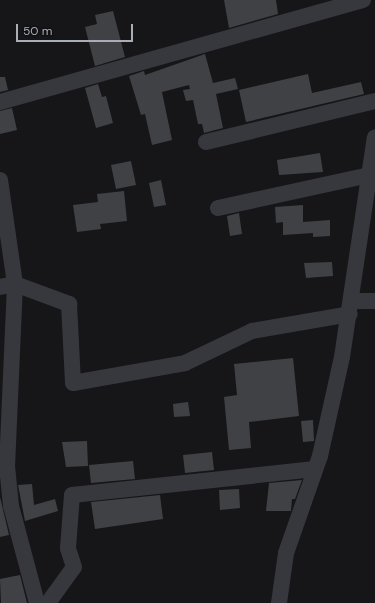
<!DOCTYPE html>
<style>
body{margin:0}
#map{position:relative;width:375px;height:603px;overflow:hidden;background:#161618;font-family:"DM Sans",sans-serif}
div>[style]{position:absolute}
[style*='--x']{left:calc(var(--x)*1px);top:calc(var(--y)*1px);width:calc(var(--w)*1px);rotate:calc(var(--a)*1deg)}
.building>*{inset:0;background:#404145}
.minor>*{height:16px;margin:-8px;padding:0 8px;transform-origin:8px;border-radius:8px;background:#37383d}
span{translate:-50% -50%;white-space:nowrap;text-align:center;line-height:1.15;-webkit-text-stroke:3px #111113;paint-order:stroke}
.scale{position:absolute;left:16px;top:24px;width:117px;height:18px;box-sizing:border-box;border:2px solid #a8adb8;border-top:0;padding-left:5px;font-size:12px;line-height:14px;white-space:nowrap;color:#a8adb8;-webkit-text-stroke:3px #111113;paint-order:stroke}
</style>
<div id="map">
<div class="building">
<div style="clip-path:polygon(224px 0,276px 0,278px 14px,229px 28px)"></div>
<div style="clip-path:polygon(113px 11px,125px 57px,95px 66px,85px 27px,97px 24px,95px 15px)"></div>
<div style="clip-path:polygon(205px 54px,213px 83px,235px 78px,238px 89px,216px 94px,223px 128px,204px 133px,202px 124px,198px 124px,193px 100px,186px 101px,183px 90px,190px 89px,189px 85px,162px 92px,172px 140px,152px 145px,145px 114px,141px 115px,129px 76px,144px 71px,145px 75px)"></div>
<div style="clip-path:polygon(308px 74px,312px 93px,361px 82px,364px 94px,246px 122px,239px 90px)"></div>
<div style="clip-path:polygon(0 77px,5px 77px,8px 90px,0 92px)"></div>
<div style="clip-path:polygon(98px 84px,102px 97px,106px 96px,113px 123px,96px 128px,85px 88px)"></div>
<div style="clip-path:polygon(12px 108px,17px 130px,0 134px,0 111px)"></div>
<div style="clip-path:polygon(320px 153px,323px 172px,279px 175px,277px 160px)"></div>
<div style="clip-path:polygon(131px 161px,136px 185px,116px 189px,111px 165px)"></div>
<div style="clip-path:polygon(161px 180px,166px 205px,154px 207px,149px 183px)"></div>
<div style="clip-path:polygon(124px 191px,127px 221px,100px 224px,101px 229px,77px 232px,73px 205px,98px 202px,97px 194px)"></div>
<div style="clip-path:polygon(303px 205px,303px 222px,330px 220px,330px 236px,313px 237px,313px 233px,283px 235px,283px 222px,276px 223px,275px 207px)"></div>
<div style="clip-path:polygon(239px 213px,242px 234px,230px 236px,227px 216px)"></div>
<div style="clip-path:polygon(332px 262px,333px 276px,306px 278px,304px 263px)"></div>
<div style="clip-path:polygon(293px 358px,299px 416px,249px 422px,251px 448px,229px 450px,224px 397px,237px 395px,234px 364px)"></div>
<div style="clip-path:polygon(188px 402px,190px 416px,174px 417px,173px 404px)"></div>
<div style="clip-path:polygon(313px 420px,314px 441px,303px 442px,301px 421px)"></div>
<div style="clip-path:polygon(87px 441px,88px 466px,66px 467px,62px 442px)"></div>
<div style="clip-path:polygon(212px 452px,214px 470px,185px 473px,183px 455px)"></div>
<div style="clip-path:polygon(133px 461px,135px 479px,91px 483px,89px 465px)"></div>
<div style="clip-path:polygon(302px 480px,295px 499px,292px 499px,291px 511px,266px 511px,269px 483px)"></div>
<div style="clip-path:polygon(32px 484px,34px 505px,55px 499px,58px 511px,25px 521px,18px 485px)"></div>
<div style="clip-path:polygon(239px 489px,240px 508px,220px 510px,219px 490px)"></div>
<div style="clip-path:polygon(160px 495px,163px 519px,95px 529px,91px 502px)"></div>
<div style="clip-path:polygon(0 497px,9px 535px,0 537px)"></div>
<div style="clip-path:polygon(20px 575px,27px 603px,1px 603px,0 579px)"></div>
</div>
<div class="minor">
<div style="--x:0;--y:102;--w:377;--a:-15.7"></div>
<div style="--x:206;--y:142;--w:174;--a:-13.6"></div>
<div style="--x:0;--y:180;--w:105;--a:81.8"></div>
<div style="--x:15;--y:284;--w:182;--a:92.5"></div>
<div style="--x:7;--y:466;--w:40;--a:84.3"></div>
<div style="--x:11;--y:506;--w:100;--a:75"></div>
<div style="--x:218;--y:208;--w:155;--a:-12.3"></div>
<div style="--x:0;--y:287;--w:15;--a:-11"></div>
<div style="--x:15;--y:284;--w:58;--a:20.3"></div>
<div style="--x:69;--y:304;--w:79;--a:87.1"></div>
<div style="--x:73;--y:383;--w:114;--a:-10.1"></div>
<div style="--x:185;--y:363;--w:74;--a:-25.5"></div>
<div style="--x:252;--y:331;--w:99;--a:-9.8"></div>
<div style="--x:353;--y:301;--w:22;--a:0"></div>
<div style="--x:48;--y:603;--w:44;--a:-54.2"></div>
<div style="--x:74;--y:567;--w:20;--a:-108"></div>
<div style="--x:68;--y:548;--w:53;--a:-85.7"></div>
<div style="--x:72;--y:495;--w:244;--a:-6.1"></div>
<div style="--x:279;--y:603;--w:50;--a:-82"></div>
<div style="--x:286;--y:553;--w:103;--a:-70.7"></div>
<div style="--x:320;--y:456;--w:101;--a:-77.5"></div>
<div style="--x:342;--y:357;--w:222;--a:-81.5"></div>
</div>
<div class="scale">50 m</div>
</div>
